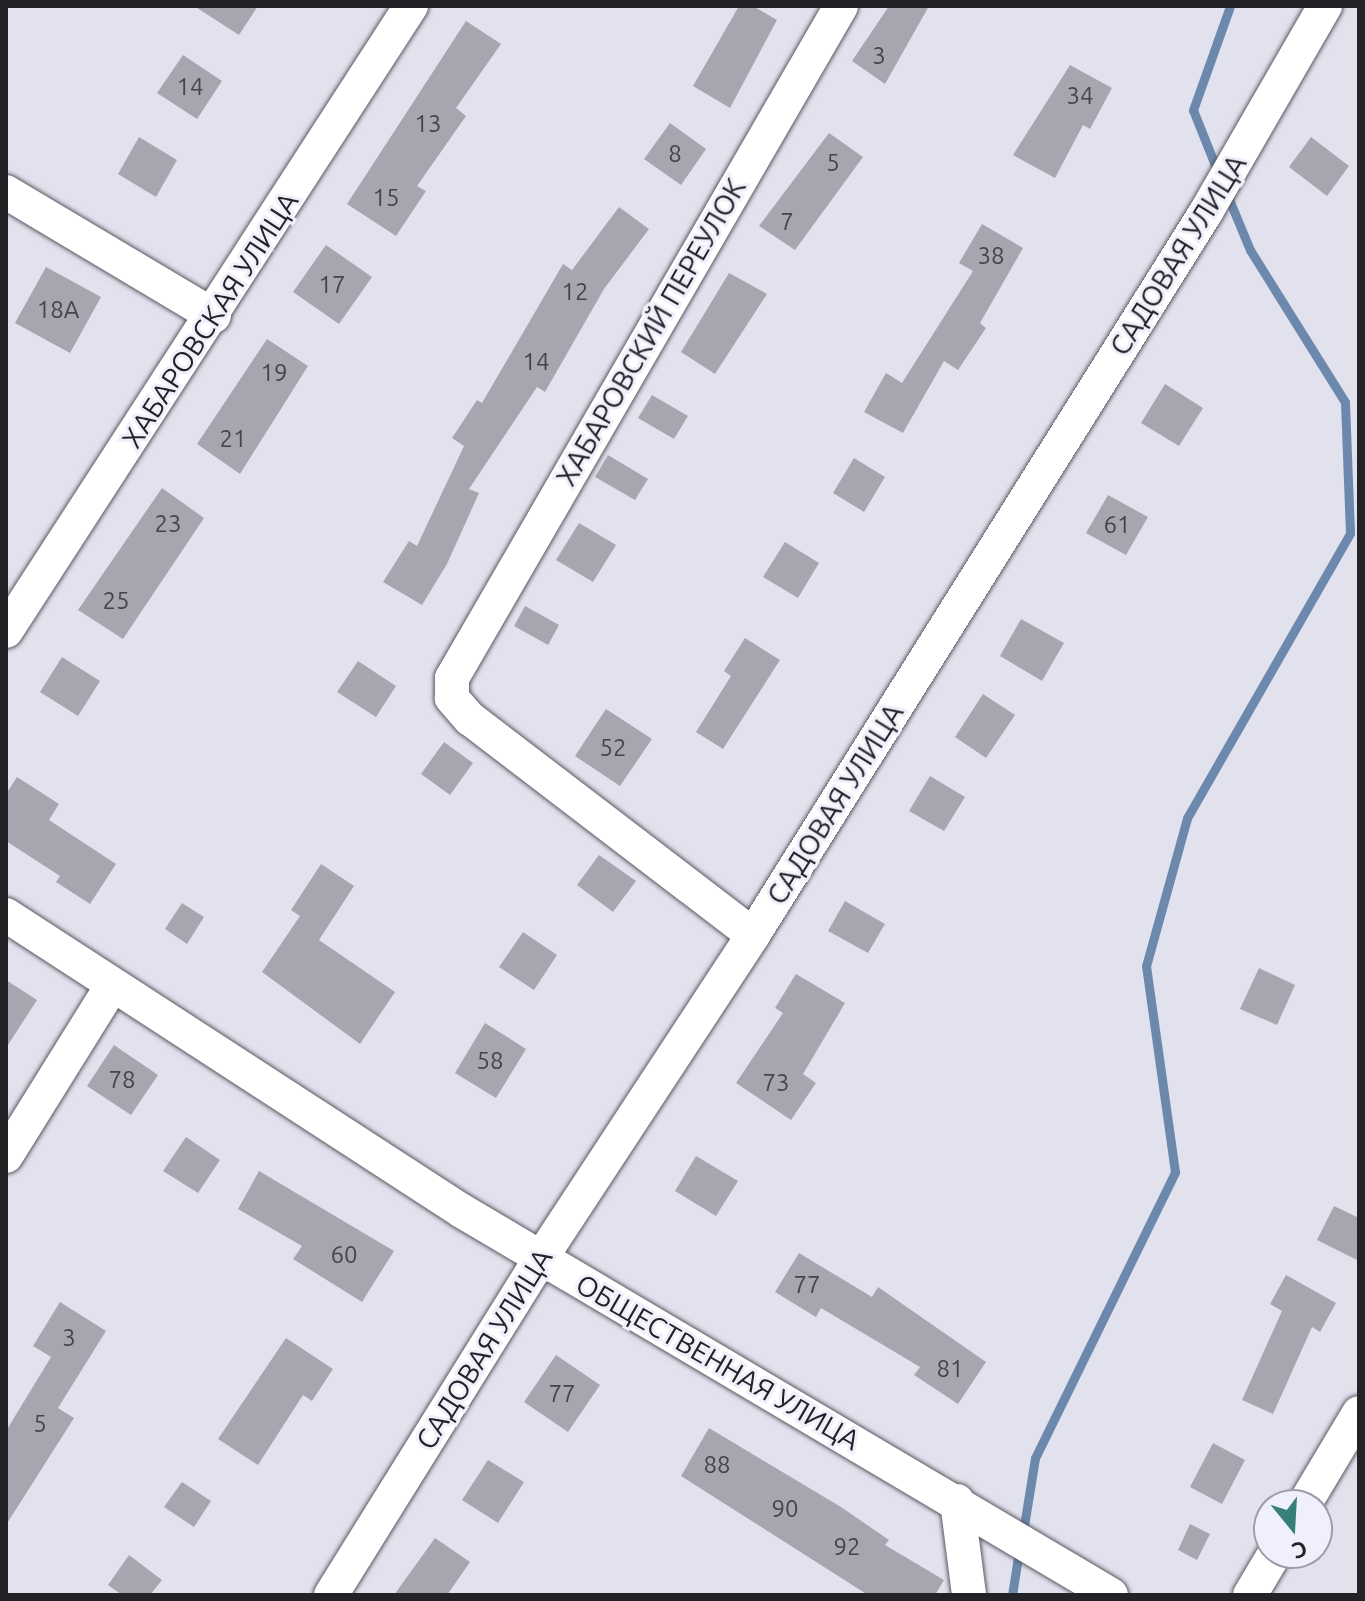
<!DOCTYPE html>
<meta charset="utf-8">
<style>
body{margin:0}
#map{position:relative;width:1365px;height:1601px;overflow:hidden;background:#e2e2ee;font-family:Ubuntu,sans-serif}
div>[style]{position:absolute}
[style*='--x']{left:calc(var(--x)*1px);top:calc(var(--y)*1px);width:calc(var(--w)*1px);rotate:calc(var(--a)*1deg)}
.stream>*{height:9px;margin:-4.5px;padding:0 4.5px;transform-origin:4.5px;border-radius:4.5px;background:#6c89ad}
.building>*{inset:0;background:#a9a5b0}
.roads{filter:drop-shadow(0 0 2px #595963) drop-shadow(0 0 2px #595963)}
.minor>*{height:34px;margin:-17px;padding:0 17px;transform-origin:17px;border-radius:17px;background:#fff}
span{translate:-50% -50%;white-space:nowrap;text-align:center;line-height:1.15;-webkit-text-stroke:6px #eff0fb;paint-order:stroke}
.number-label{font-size:24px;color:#444449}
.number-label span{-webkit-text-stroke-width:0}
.street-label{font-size:28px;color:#232327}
.frame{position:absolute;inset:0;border:8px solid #232327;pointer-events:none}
.north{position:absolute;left:1253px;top:1489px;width:80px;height:80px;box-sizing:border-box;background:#eff0fb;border:2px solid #9d9ea6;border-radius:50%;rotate:162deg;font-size:22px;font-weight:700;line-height:32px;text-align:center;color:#232327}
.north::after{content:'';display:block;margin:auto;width:28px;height:36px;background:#377f79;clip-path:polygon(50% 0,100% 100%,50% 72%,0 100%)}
</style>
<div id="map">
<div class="stream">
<div style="--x:1219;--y:175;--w:70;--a:-111.8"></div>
<div style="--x:1193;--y:110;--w:110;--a:-70.4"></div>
<div style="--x:1023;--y:1532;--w:75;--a:-80.8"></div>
<div style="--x:1035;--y:1458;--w:318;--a:-63.9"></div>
<div style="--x:1175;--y:1172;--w:208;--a:-98"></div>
<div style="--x:1146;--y:966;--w:154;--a:-74.5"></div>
<div style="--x:1187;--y:818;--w:328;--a:-60.2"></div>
<div style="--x:1350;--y:533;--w:131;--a:-92.2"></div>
<div style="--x:1345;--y:402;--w:179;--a:-122"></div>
<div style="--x:1250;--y:250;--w:63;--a:-112.5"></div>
<div style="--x:1012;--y:1595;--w:45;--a:-81"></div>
</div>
<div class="building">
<div style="clip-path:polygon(194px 6px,258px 6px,239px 35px)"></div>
<div style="clip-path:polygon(739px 6px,753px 6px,777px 20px,730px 108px,693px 86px)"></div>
<div style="clip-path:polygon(889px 6px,929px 6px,885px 84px,852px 61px)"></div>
<div style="clip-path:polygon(466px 21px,501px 44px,456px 108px,466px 116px,417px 186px,426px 191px,396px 236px,347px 204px)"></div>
<div style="clip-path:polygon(183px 55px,222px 81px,197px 119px,157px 93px)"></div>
<div style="clip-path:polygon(1070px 65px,1112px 88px,1090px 129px,1083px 125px,1055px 178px,1013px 155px)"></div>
<div style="clip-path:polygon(670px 123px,706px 149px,681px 185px,644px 159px)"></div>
<div style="clip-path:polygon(829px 133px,863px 157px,795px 250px,759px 226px)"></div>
<div style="clip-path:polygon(139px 137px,177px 160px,156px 197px,118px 174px)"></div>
<div style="clip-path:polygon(1311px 137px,1349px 166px,1327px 196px,1289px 167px)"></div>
<div style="clip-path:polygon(619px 207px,649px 229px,604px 289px,545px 392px,537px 387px,469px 489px,479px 493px,447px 564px,422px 605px,383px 582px,409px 541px,417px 546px,464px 446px,452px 438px,477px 400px,482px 403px,563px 264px,572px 270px)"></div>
<div style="clip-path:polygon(982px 224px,1023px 248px,980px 323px,986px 328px,958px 370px,944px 361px,903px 433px,864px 412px,886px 373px,902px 383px,973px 271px,959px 263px)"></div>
<div style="clip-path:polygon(326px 245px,372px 277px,339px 324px,293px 292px)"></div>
<div style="clip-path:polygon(46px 267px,101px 297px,70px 353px,15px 323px)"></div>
<div style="clip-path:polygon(729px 273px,767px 294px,715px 374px,681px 352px)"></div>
<div style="clip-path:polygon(267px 339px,308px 366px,240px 474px,197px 444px)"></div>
<div style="clip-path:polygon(1165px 384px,1203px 408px,1179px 446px,1141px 423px)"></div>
<div style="clip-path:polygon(652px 395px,688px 416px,674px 439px,638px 418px)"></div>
<div style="clip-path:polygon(608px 455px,648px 479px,635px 500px,595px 477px)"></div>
<div style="clip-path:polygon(854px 458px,885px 477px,864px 512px,833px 493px)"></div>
<div style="clip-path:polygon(162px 488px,204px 518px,123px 639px,78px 610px)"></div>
<div style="clip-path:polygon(1108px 495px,1148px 517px,1126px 555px,1086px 533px)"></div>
<div style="clip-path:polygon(579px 523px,616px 545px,593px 582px,556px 560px)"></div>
<div style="clip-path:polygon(785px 542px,819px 563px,798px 598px,763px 577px)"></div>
<div style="clip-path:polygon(525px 606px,559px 625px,548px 645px,514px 626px)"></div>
<div style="clip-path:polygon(1021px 619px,1064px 643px,1042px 681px,1000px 656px)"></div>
<div style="clip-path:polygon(745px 638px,780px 660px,723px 749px,696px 732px,731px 676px,724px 671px)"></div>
<div style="clip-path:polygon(62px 657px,100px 681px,78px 716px,40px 692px)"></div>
<div style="clip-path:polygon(358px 661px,396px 686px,376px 717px,337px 692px)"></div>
<div style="clip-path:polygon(983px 694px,1015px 715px,986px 758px,955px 737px)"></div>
<div style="clip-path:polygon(606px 709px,652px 739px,620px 786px,575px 756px)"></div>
<div style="clip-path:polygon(444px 742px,473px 763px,450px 795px,421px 774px)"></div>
<div style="clip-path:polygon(930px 776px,965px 797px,944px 831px,909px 811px)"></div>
<div style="clip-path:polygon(17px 777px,59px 804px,49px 820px,116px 864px,90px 904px,56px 882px,60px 876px,6px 841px,6px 794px)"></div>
<div style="clip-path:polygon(599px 855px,636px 881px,613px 912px,577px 885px)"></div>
<div style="clip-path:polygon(321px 864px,354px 886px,319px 940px,395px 992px,360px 1044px,262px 972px,300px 916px,291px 910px)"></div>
<div style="clip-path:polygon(845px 901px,885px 924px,868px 953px,828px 931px)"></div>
<div style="clip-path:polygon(182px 903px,204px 917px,187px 944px,165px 929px)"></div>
<div style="clip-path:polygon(523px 932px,557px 955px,534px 990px,499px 967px)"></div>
<div style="clip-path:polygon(1259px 968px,1295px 985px,1277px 1025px,1240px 1009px)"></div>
<div style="clip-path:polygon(796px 974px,845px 1003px,803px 1074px,816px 1083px,791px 1120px,736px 1083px,783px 1013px,775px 1008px)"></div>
<div style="clip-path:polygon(6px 980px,37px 1000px,6px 1048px)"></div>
<div style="clip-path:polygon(485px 1023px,526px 1049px,496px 1098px,455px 1073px)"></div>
<div style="clip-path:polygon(114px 1045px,158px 1075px,131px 1115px,87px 1086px)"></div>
<div style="clip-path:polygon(186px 1137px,220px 1160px,198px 1193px,163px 1171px)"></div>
<div style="clip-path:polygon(696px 1156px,738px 1181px,716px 1216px,675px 1191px)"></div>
<div style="clip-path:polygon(259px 1171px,394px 1251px,362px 1302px,293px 1259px,302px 1246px,238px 1209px)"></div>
<div style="clip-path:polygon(1334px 1206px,1359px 1218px,1359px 1261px,1317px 1240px)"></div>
<div style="clip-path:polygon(799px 1253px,872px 1297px,878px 1287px,986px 1362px,958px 1404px,914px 1375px,920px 1367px,821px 1308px,816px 1317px,775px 1292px)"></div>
<div style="clip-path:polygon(1286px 1275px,1336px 1303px,1320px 1332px,1312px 1327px,1273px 1414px,1242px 1400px,1282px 1311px,1270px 1304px)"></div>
<div style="clip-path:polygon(60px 1302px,106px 1331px,58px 1408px,74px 1418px,6px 1525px,6px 1431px,51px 1357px,33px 1346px)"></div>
<div style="clip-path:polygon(286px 1338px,333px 1369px,312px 1401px,303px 1395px,258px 1465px,218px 1439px)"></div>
<div style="clip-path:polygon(556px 1355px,600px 1385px,568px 1432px,524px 1402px)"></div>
<div style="clip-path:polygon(709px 1428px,841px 1507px,889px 1540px,885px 1545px,944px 1580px,935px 1595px,868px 1595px,681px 1476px)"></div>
<div style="clip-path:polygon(1213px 1443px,1245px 1460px,1222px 1504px,1190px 1487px)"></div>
<div style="clip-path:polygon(488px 1460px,524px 1482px,498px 1523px,462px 1500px)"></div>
<div style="clip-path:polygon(182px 1482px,211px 1501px,194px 1527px,164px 1507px)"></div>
<div style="clip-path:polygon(1190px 1524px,1210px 1534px,1197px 1560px,1178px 1550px)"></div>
<div style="clip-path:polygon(435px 1538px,470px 1562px,447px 1595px,394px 1595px)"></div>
<div style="clip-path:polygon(129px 1555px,162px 1580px,150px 1595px,122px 1595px,108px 1585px)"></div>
</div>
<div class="roads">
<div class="minor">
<div style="--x:6;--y:192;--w:242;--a:30.8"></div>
<div style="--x:6;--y:631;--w:745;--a:-57.06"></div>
<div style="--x:6;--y:915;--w:544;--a:32.99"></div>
<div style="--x:462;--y:1211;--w:754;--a:30.61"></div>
<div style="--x:753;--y:935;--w:356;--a:-142.6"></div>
<div style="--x:470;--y:719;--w:28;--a:-131"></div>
<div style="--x:452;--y:698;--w:20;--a:-90"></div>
<div style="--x:452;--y:678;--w:776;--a:-59.93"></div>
<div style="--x:6;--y:1156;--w:200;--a:-58.1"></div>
<div style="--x:957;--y:1501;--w:95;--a:82.7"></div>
<div style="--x:1304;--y:1505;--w:107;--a:-59.1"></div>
<div style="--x:331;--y:1595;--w:397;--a:-58.1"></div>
<div style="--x:541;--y:1258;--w:386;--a:-56.7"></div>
<div style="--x:753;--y:935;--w:853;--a:-57.93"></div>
<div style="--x:1206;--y:212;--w:238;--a:-60"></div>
<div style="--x:1250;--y:1595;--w:49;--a:-59.2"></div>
</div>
</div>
<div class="number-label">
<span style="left:879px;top:56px">3</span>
<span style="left:190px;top:87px">14</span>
<span style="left:1080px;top:96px">34</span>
<span style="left:428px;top:124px">13</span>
<span style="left:675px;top:154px">8</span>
<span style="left:833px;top:163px">5</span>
<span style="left:386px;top:198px">15</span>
<span style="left:787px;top:222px">7</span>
<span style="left:991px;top:256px">38</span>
<span style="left:332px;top:285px">17</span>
<span style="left:575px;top:292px">12</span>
<span style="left:58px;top:310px">18А</span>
<span style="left:536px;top:362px">14</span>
<span style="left:274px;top:373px">19</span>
<span style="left:233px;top:439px">21</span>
<span style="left:168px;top:524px">23</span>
<span style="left:1117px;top:525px">61</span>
<span style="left:116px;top:601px">25</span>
<span style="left:613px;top:748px">52</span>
<span style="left:490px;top:1061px">58</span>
<span style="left:122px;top:1080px">78</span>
<span style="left:776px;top:1083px">73</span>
<span style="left:344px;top:1255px">60</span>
<span style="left:807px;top:1285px">77</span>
<span style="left:69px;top:1338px">3</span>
<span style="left:950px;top:1369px">81</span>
<span style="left:562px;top:1394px">77</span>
<span style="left:40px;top:1424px">5</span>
<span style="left:717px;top:1465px">88</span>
<span style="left:785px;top:1509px">90</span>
<span style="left:847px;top:1547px">92</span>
</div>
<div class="street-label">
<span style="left:1178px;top:255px;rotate:-58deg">САДОВАЯ УЛИЦА</span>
<span style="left:210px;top:320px;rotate:-57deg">ХАБАРОВСКАЯ УЛИЦА</span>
<span style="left:651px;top:332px;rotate:-60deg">ХАБАРОВСКИЙ ПЕРЕУЛОК</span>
<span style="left:835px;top:804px;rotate:-58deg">САДОВАЯ УЛИЦА</span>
<span style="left:484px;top:1349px;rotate:-58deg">САДОВАЯ УЛИЦА</span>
<span style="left:718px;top:1362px;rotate:30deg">ОБЩЕСТВЕННАЯ УЛИЦА</span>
</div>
<div class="frame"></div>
<div class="north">С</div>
</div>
